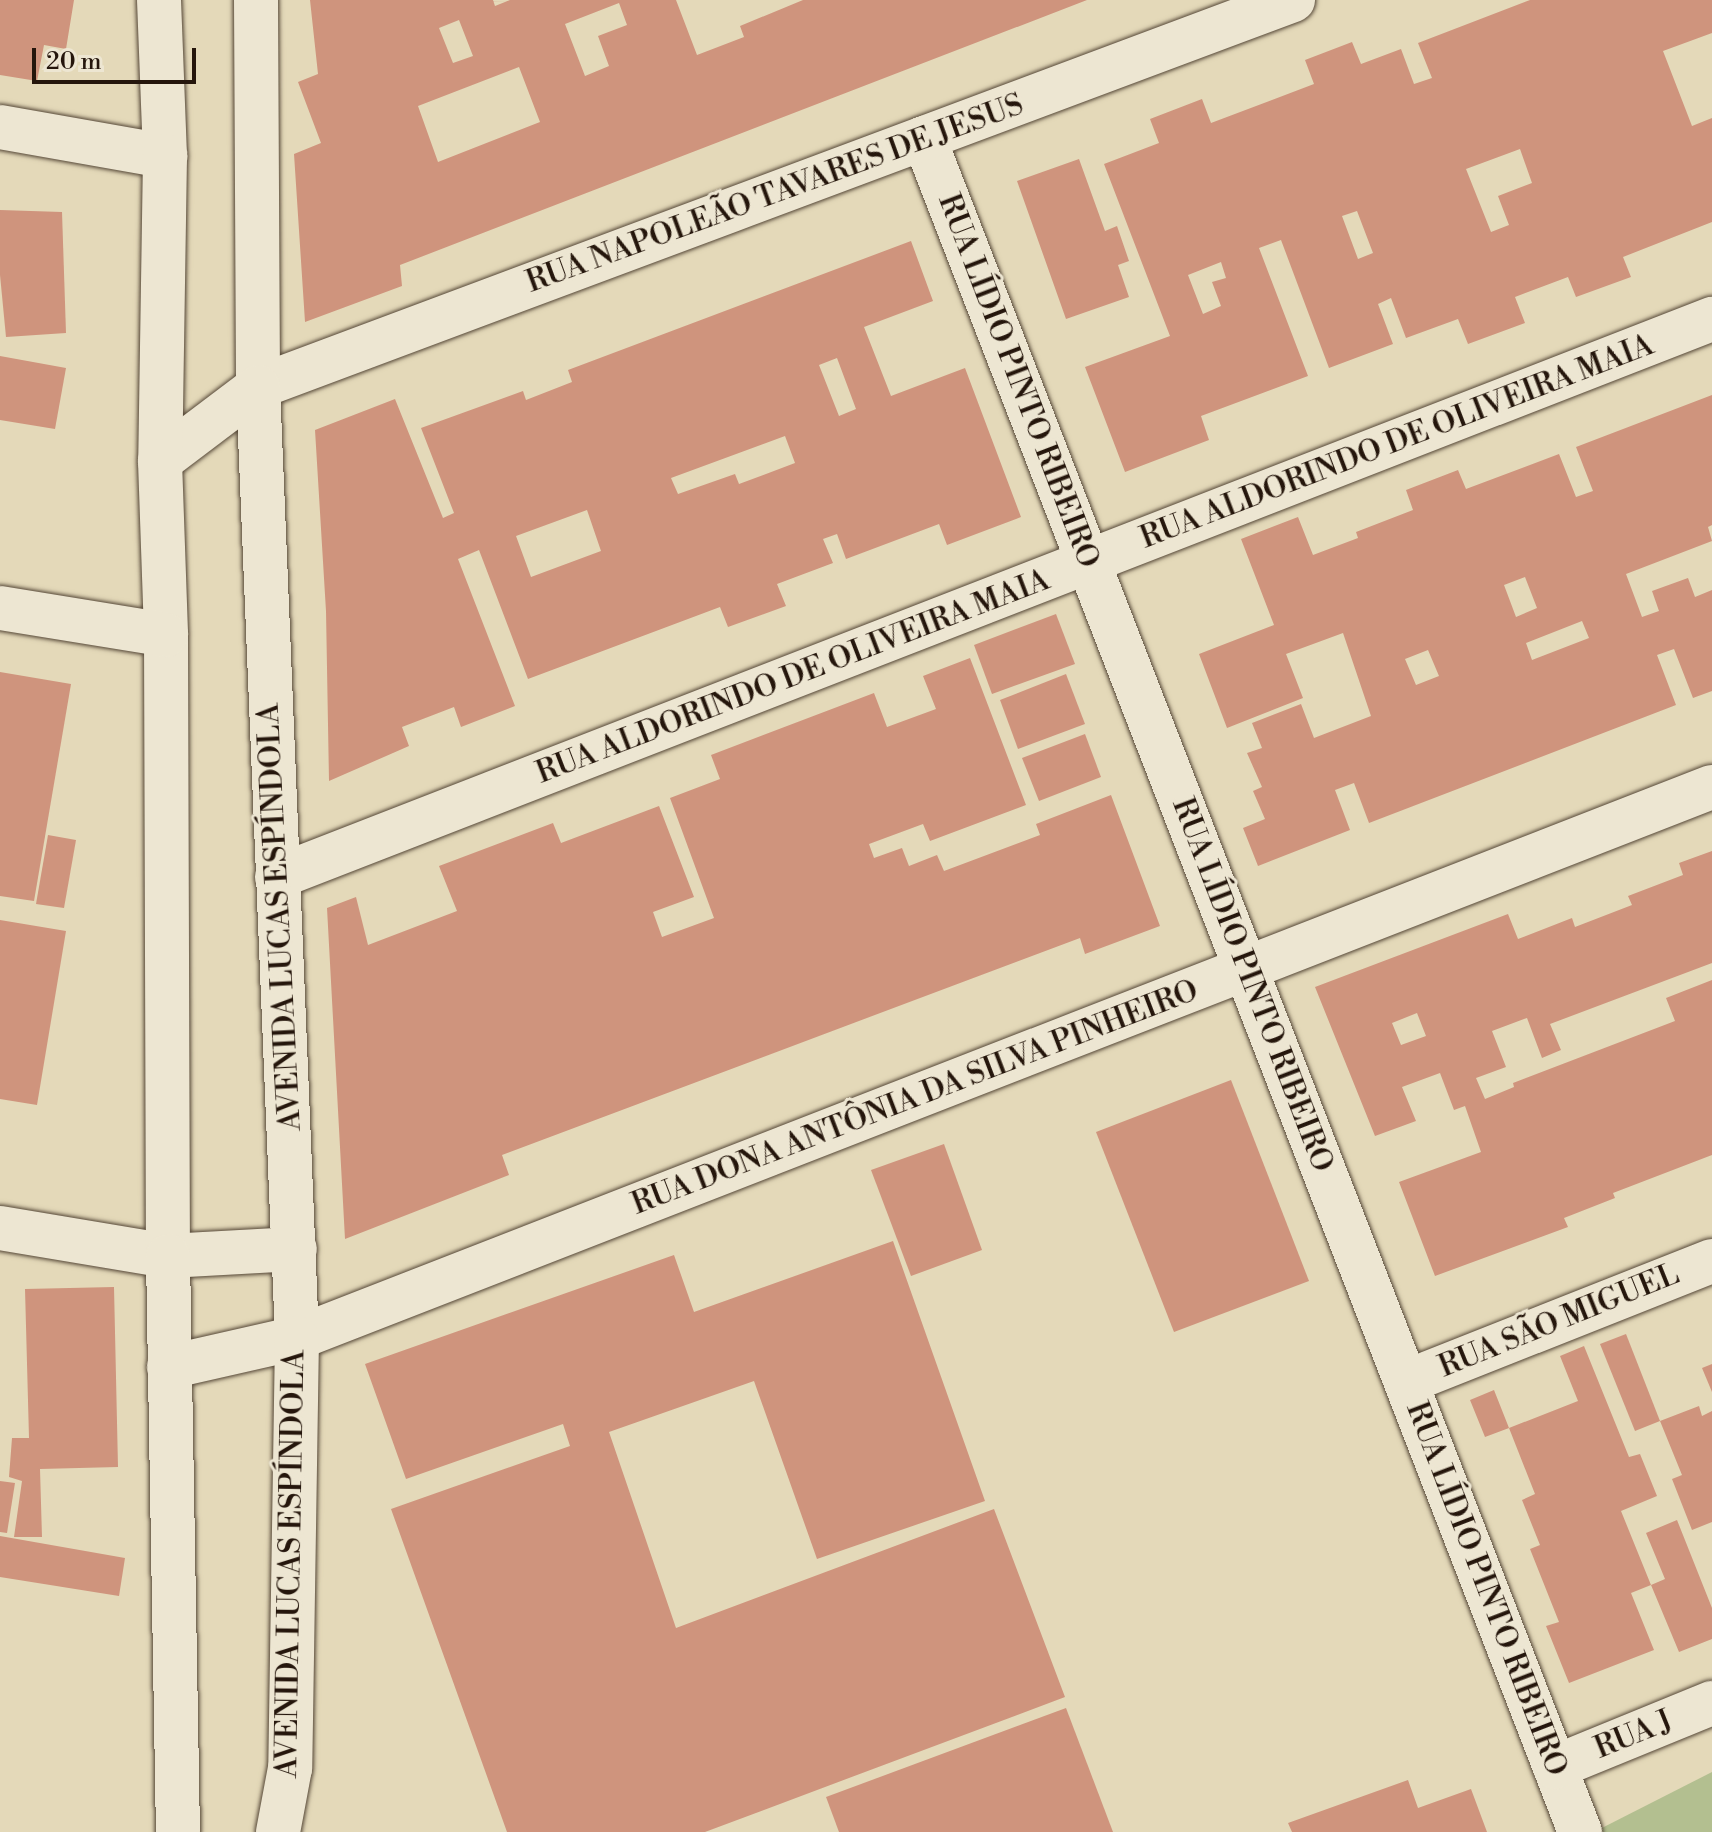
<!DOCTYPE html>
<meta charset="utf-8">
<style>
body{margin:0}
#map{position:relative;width:1712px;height:1832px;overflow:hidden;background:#e4d9b9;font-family:"Libre Bodoni",serif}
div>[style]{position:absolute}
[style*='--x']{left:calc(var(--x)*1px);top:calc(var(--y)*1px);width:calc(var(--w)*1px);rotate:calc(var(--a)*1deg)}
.green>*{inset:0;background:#b3bf90}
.building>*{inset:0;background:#cf947d}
.roads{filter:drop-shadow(0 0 2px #554737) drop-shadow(0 0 2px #554737)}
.minor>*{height:44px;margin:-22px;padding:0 22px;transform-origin:22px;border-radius:22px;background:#ede6d2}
.tertiary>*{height:44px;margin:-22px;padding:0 22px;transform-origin:22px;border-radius:22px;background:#ede6d2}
span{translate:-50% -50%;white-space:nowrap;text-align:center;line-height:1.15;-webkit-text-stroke:6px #ede6d2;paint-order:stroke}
.street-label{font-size:30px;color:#25160c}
.scale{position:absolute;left:32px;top:48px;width:164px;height:36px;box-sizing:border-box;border:4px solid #25160c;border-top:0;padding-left:10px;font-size:24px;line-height:28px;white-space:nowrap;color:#25160c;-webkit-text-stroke:6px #ede6d2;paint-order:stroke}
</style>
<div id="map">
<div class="green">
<div style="clip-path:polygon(1712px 1772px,1712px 1832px,1594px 1832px)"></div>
</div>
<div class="building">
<div style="clip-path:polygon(0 0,74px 0,66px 49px,44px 45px,37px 81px,0 75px)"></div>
<div style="clip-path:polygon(evenodd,310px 0,493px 0,495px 6px,510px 0,676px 0,697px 55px,744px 37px,740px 26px,803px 0,1087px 0,400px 265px,402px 286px,305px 322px,294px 154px,321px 143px,298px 82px,318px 74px,310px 0,619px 3px,627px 25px,598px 36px,609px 66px,585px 76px,565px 24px,619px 3px,310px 0,459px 20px,473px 56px,453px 63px,439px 28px,459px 20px,310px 0,519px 67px,540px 122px,438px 162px,418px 106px,519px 67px)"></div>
<div style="clip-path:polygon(evenodd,1530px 0,1712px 0,1712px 33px,1663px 51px,1692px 126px,1712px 118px,1712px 222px,1623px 257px,1631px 277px,1576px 297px,1568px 277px,1515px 297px,1525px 323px,1468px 344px,1458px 319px,1406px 338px,1391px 298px,1378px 304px,1393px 344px,1329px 368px,1281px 240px,1259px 248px,1308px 376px,1201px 416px,1209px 440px,1125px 472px,1085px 367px,1170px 336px,1104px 164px,1159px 143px,1150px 119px,1202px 99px,1211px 123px,1314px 84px,1305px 60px,1352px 42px,1361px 64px,1401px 49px,1414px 84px,1432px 78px,1418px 43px,1530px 0,1520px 149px,1532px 183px,1498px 196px,1509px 225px,1491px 232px,1466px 169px,1520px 149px,1530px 0,1357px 211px,1373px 253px,1358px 259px,1342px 216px,1357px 211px,1530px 0,1221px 262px,1226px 278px,1212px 282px,1221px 306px,1203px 314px,1188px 275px,1221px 262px)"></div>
<div style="clip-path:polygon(1079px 159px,1105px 231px,1117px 226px,1129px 261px,1118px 265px,1129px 297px,1066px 319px,1017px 181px)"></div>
<div style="clip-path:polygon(0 210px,62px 212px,66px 333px,6px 337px,0 275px)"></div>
<div style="clip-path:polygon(evenodd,911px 241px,933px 301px,864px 327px,891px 396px,965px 368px,1021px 517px,947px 545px,939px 524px,846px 559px,837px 534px,823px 539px,833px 563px,777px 584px,786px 606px,728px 627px,720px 607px,528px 679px,479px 550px,458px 559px,515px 706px,461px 727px,454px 707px,402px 727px,409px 746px,329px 781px,326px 611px,315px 430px,395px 399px,443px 518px,454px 513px,421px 428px,523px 391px,526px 400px,572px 382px,568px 370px,911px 241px,837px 358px,856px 409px,839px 416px,819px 365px,837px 358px,911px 241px,785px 436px,795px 463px,739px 484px,735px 474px,678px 494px,671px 478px,785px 436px,911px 241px,587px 510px,601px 551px,531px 577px,516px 536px,587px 510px)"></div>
<div style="clip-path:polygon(0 356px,66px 368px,55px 429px,0 420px)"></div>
<div style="clip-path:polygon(evenodd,1712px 395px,1712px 525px,1708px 527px,1712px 541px,1626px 574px,1642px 617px,1659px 611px,1652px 591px,1688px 578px,1695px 597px,1712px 590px,1712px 691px,1693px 698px,1674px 649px,1657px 655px,1676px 705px,1369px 823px,1354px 783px,1335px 790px,1350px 830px,1258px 866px,1243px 828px,1265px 819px,1253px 791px,1262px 787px,1247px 753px,1262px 748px,1252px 723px,1301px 704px,1314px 738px,1371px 716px,1343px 633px,1286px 654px,1303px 698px,1227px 728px,1199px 654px,1274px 625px,1241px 539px,1298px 517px,1313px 555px,1358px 538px,1356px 532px,1413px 510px,1406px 490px,1458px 470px,1466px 489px,1559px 454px,1576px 497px,1593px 491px,1576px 447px,1712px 395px,1525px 577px,1537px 608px,1516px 617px,1504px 585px,1525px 577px,1712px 395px,1582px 621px,1589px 638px,1532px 660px,1526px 643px,1582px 621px,1712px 395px,1428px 650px,1439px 676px,1416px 685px,1405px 659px,1428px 650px)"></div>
<div style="clip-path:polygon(1056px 614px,1075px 664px,992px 694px,974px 645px)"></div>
<div style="clip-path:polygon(970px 658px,1026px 805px,930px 841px,923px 824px,869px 844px,874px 858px,902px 848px,909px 866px,937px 855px,944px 871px,1040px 835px,1036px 824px,1111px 795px,1160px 926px,1085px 954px,1080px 938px,502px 1155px,509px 1175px,345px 1239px,327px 908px,356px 897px,368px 945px,457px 911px,439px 866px,553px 823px,561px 843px,659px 806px,694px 897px,653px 912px,662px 937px,714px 918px,670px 798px,720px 779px,711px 755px,874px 693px,887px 727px,936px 709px,923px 676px)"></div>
<div style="clip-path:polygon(0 672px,71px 684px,34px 901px,0 896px)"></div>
<div style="clip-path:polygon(1066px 674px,1085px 724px,1018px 749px,1000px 700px)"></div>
<div style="clip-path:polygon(1085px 734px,1101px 777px,1039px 801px,1022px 758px)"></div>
<div style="clip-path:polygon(48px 835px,76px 840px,64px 908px,36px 904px)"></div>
<div style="clip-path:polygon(evenodd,1712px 851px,1712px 963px,1550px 1024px,1561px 1050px,1542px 1058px,1527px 1018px,1492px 1031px,1506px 1067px,1476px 1078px,1485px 1099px,1514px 1087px,1513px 1083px,1675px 1021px,1666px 998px,1712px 980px,1712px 1155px,1613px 1193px,1615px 1198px,1564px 1218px,1568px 1227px,1435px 1276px,1399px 1182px,1481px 1152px,1465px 1106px,1454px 1110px,1440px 1073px,1402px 1087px,1416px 1121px,1375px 1136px,1315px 987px,1508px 914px,1518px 939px,1572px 918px,1575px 927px,1632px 905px,1628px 896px,1683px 875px,1679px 863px,1712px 851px,1417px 1013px,1426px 1036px,1401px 1045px,1392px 1023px,1417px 1013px)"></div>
<div style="clip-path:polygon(0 920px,66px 931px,37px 1105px,0 1099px)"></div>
<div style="clip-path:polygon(1231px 1080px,1309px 1281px,1174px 1332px,1096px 1132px)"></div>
<div style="clip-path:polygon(944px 1144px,982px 1250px,911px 1276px,871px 1170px)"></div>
<div style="clip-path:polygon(893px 1241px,985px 1501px,817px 1559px,754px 1381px,609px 1432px,676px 1628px,994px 1509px,1065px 1697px,705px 1832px,507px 1832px,391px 1509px,570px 1446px,563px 1424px,406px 1479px,365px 1364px,674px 1255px,694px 1312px)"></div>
<div style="clip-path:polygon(114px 1287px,118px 1467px,40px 1469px,42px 1537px,14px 1537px,22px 1481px,9px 1477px,12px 1438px,29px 1438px,25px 1289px)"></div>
<div style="clip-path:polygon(1626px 1334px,1660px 1421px,1635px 1431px,1600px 1344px)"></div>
<div style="clip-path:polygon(1584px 1346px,1629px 1457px,1640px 1454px,1657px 1496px,1621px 1511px,1651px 1585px,1665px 1579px,1646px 1533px,1677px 1520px,1712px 1608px,1712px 1639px,1679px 1652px,1651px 1585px,1631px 1593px,1654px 1650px,1569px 1683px,1546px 1626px,1559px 1622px,1530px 1549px,1540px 1545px,1522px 1500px,1535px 1494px,1509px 1428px,1485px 1437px,1470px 1400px,1494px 1390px,1509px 1428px,1578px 1401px,1560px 1356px)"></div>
<div style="clip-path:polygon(1712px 1364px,1712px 1392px,1702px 1368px)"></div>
<div style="clip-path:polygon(1699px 1406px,1702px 1416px,1712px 1411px,1712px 1522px,1692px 1530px,1672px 1479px,1682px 1475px,1660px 1421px)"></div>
<div style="clip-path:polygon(0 1481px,15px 1483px,7px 1533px,0 1532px)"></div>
<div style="clip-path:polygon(0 1536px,125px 1558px,119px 1596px,0 1577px)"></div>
<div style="clip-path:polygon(1066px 1708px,1113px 1832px,839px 1832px,826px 1797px)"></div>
<div style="clip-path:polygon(1408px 1780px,1418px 1808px,1471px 1789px,1487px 1832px,1292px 1832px,1288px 1823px)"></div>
</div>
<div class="roads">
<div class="minor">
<div style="--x:0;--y:127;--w:168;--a:10"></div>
<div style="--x:924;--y:138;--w:1817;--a:68.83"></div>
<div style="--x:160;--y:461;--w:123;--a:-37.1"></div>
<div style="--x:258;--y:387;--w:1105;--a:-20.5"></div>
<div style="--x:277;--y:877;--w:1540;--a:-21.25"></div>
<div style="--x:0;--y:1228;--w:170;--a:9.5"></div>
<div style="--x:168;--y:1256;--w:127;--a:-3.2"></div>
<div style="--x:169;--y:1367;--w:131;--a:-12.8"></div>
<div style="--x:297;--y:1338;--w:1518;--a:-21.28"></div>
<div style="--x:1406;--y:1382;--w:329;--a:-21.6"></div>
<div style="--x:1555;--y:1767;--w:170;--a:-22.2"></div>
</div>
<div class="tertiary">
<div style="--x:159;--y:0;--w:156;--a:87.8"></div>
<div style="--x:165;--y:156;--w:305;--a:90.9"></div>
<div style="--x:160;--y:461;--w:174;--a:88"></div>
<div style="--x:166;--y:635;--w:621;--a:89.82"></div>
<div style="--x:168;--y:1256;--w:576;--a:89.01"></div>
<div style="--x:256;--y:0;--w:387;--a:89.7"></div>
<div style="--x:258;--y:387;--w:952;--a:87.65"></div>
<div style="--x:297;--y:1338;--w:430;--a:90.9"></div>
<div style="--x:290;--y:1768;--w:65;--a:100.6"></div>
<div style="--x:0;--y:608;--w:168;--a:9.2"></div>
</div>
</div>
<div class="street-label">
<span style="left:775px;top:194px;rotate:-20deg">RUA NAPOLEÃO TAVARES DE JESUS</span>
<span style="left:1018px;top:381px;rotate:69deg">RUA LÍDIO PINTO RIBEIRO</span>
<span style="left:1397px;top:442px;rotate:-21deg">RUA ALDORINDO DE OLIVEIRA MAIA</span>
<span style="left:793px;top:677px;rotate:-21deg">RUA ALDORINDO DE OLIVEIRA MAIA</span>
<span style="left:280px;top:917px;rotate:-93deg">AVENIDA LUCAS ESPÍNDOLA</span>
<span style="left:1252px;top:985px;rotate:69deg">RUA LÍDIO PINTO RIBEIRO</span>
<span style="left:915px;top:1098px;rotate:-21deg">RUA DONA ANTÔNIA DA SILVA PINHEIRO</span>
<span style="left:1559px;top:1321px;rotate:-22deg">RUA SÃO MIGUEL</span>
<span style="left:291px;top:1564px;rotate:-89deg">AVENIDA LUCAS ESPÍNDOLA</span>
<span style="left:1486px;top:1589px;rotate:69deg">RUA LÍDIO PINTO RIBEIRO</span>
<span style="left:1634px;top:1735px;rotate:-22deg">RUA J</span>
</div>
<div class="scale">20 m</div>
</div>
